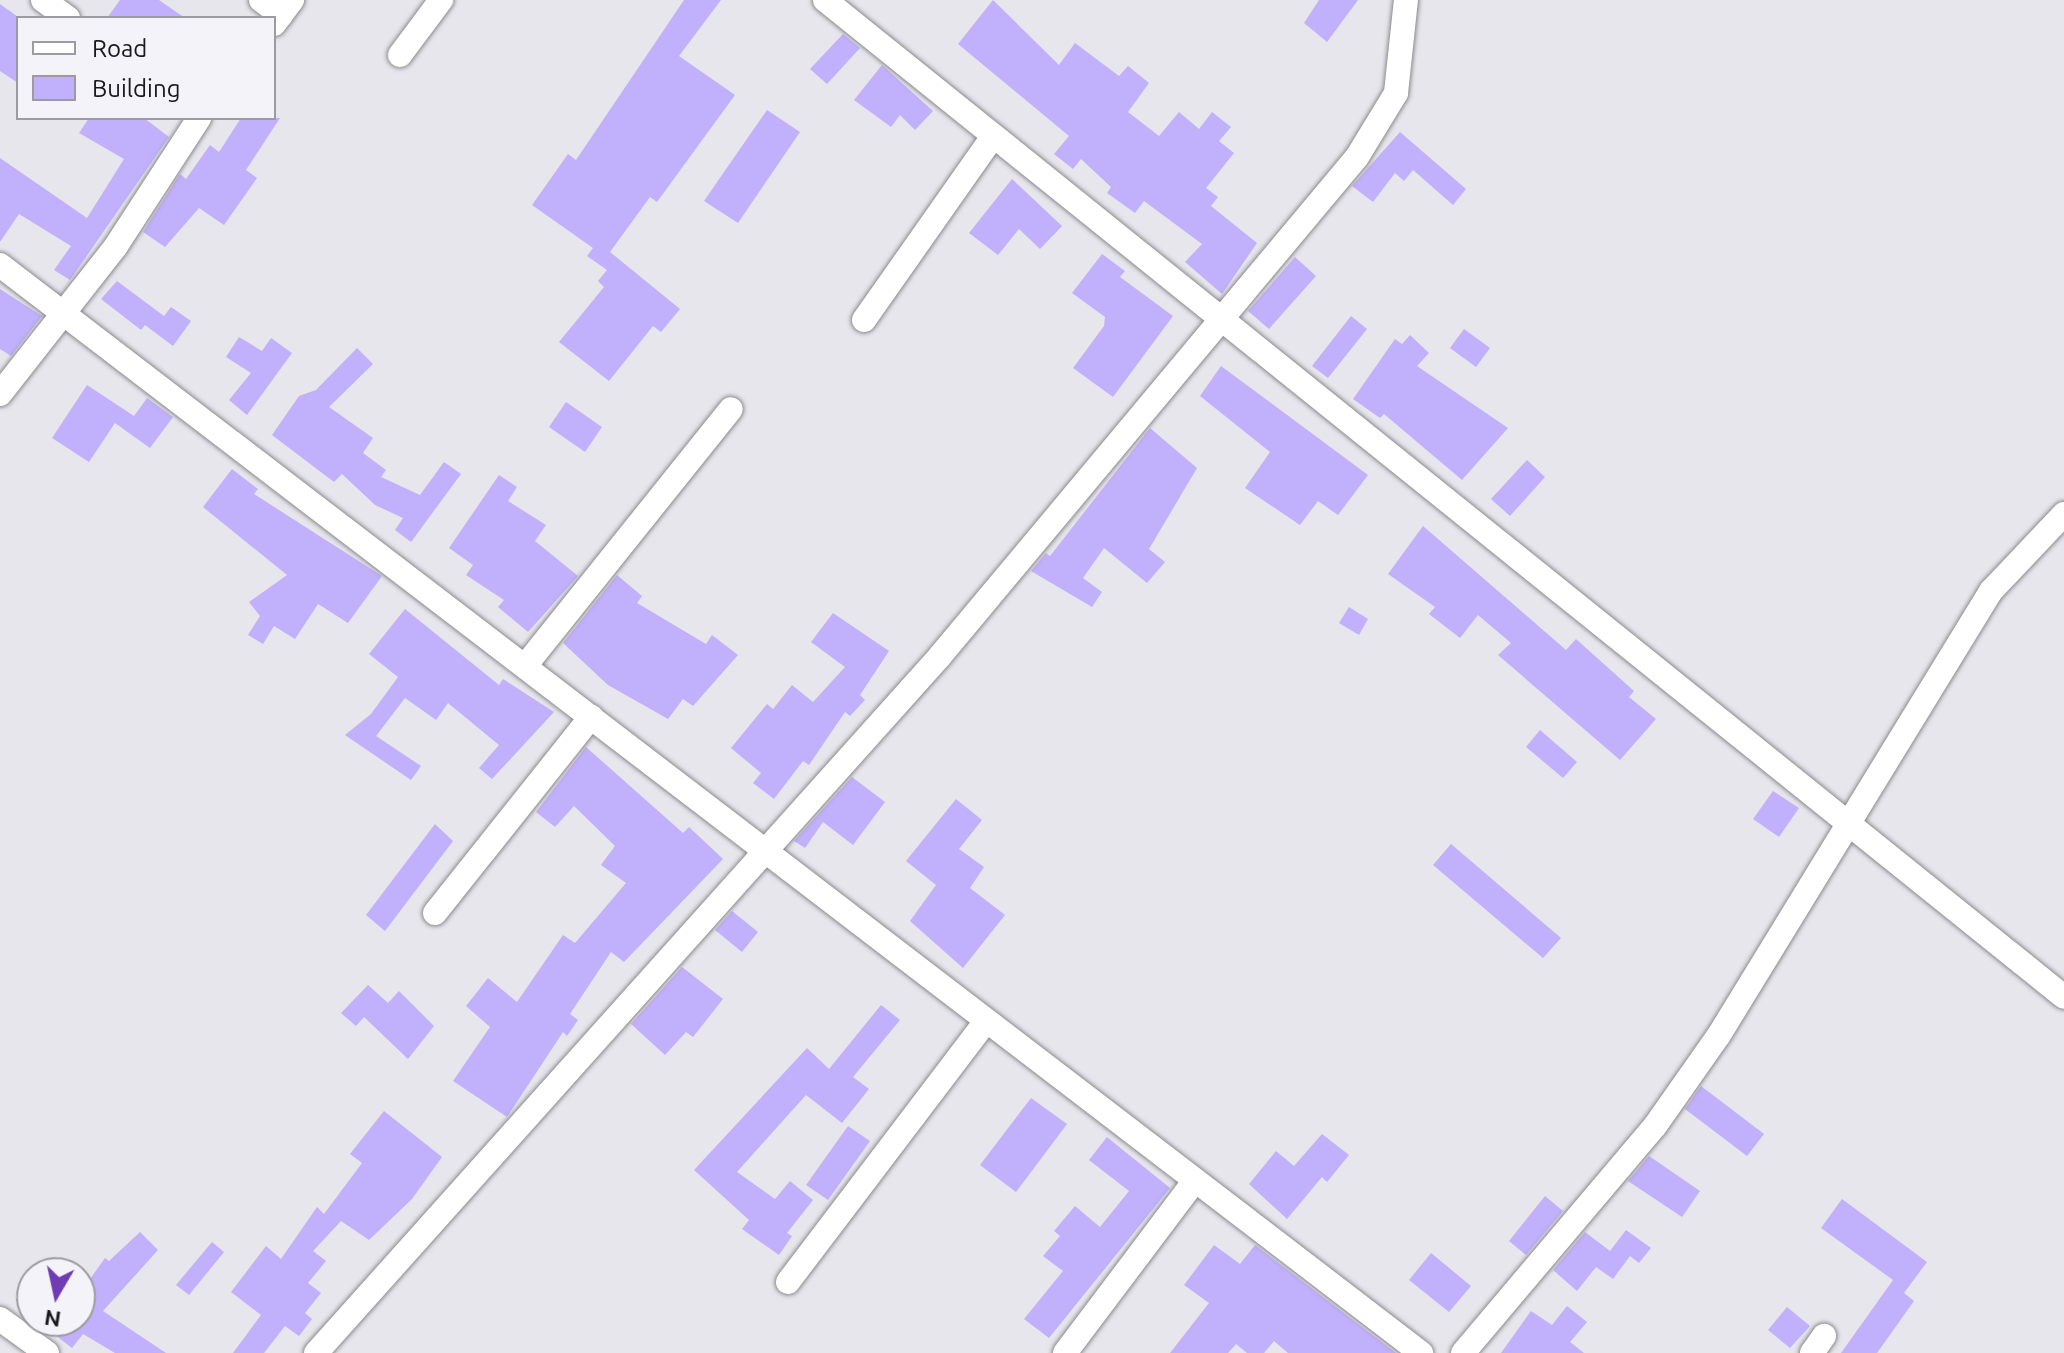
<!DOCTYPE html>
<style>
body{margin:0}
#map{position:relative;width:2064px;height:1353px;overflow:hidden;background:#e7e6ec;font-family:Ubuntu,sans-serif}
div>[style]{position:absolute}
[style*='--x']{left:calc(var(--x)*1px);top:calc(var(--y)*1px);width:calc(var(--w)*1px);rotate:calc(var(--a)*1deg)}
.building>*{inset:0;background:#c1b0fb}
.roads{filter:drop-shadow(0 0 2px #8b8a8f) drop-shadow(0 0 2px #8b8a8f)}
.street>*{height:24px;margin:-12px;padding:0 12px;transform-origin:12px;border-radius:12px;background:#fff}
span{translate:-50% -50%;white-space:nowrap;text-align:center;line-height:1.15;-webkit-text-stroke:6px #f4f3f9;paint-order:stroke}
.legend{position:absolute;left:16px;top:16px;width:260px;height:104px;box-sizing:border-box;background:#f4f3f9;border:2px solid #9c9ca0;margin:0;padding:10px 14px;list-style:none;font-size:24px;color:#19191b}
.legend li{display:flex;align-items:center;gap:16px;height:40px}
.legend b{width:40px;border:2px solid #9c9ca0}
.north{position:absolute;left:16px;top:1257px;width:80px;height:80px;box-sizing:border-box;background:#f4f3f9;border:2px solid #9c9ca0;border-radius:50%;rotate:189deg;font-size:22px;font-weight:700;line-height:32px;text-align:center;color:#19191b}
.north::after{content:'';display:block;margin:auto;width:28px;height:36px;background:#703cb3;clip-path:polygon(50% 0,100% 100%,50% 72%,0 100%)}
</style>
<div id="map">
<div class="building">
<div style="clip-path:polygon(120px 0,159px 0,185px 18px,107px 18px)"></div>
<div style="clip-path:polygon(684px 0,721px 0,679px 56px,735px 95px,657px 202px,650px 197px,610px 252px,680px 309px,661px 332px,653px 326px,609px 381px,559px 342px,604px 287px,598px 281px,607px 270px,587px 256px,593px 248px,532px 205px,568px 154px,576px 160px)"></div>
<div style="clip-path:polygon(993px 0,1059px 65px,1075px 43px,1119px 76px,1128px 66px,1149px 83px,1128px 112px,1159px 136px,1179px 112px,1199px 129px,1212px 112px,1231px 127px,1219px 141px,1234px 153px,1206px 188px,1218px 197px,1211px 206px,1257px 243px,1222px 294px,1185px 262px,1202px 244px,1144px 201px,1135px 213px,1107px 193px,1111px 187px,1081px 159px,1073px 169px,1054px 154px,1069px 136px,958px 44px)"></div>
<div style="clip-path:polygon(1319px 0,1358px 0,1327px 42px,1304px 23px)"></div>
<div style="clip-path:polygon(0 4px,18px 17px,18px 83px,0 71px)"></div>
<div style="clip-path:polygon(843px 34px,860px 48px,827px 84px,810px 69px)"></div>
<div style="clip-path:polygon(882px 65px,933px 111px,915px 130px,900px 115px,891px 127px,854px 100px)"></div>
<div style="clip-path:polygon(767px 110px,800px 132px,738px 223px,704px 201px)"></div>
<div style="clip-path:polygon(89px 118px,144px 118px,169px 137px,70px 280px,54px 270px,71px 246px,19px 214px,0 242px,0 158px,87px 218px,124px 159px,79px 133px)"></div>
<div style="clip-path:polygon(241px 118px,280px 118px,246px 170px,257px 178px,224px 225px,199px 208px,165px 247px,143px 232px,180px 174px,186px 179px,210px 145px,219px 152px)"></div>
<div style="clip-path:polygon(1400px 132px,1466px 189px,1453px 205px,1413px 170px,1404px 181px,1395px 173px,1373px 202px,1352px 186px)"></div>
<div style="clip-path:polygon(1012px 179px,1062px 226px,1040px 249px,1019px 229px,998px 255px,969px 233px)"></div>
<div style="clip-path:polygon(1102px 254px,1125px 271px,1120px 277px,1173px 316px,1113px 397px,1073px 368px,1104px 326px,1105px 317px,1072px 293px)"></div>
<div style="clip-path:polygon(1295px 257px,1316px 276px,1269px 329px,1248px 311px)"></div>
<div style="clip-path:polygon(117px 281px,164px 316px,171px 307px,191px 321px,173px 346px,145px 325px,141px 330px,101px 299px)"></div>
<div style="clip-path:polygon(0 289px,42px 316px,11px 356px,0 349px)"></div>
<div style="clip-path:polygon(1351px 316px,1367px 329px,1328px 378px,1312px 366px)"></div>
<div style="clip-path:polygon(1464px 329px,1490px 348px,1476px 367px,1450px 348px)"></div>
<div style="clip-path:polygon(1410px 335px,1429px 353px,1417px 366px,1508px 428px,1462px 480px,1384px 414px,1380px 418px,1353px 399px,1395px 339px,1402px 344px)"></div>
<div style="clip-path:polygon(239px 337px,262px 351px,271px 338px,292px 353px,247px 415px,229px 400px,251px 373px,226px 357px)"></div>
<div style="clip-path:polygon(357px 348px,373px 364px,329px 407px,373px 438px,363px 453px,386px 470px,381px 477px,420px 495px,444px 462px,461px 474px,411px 542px,395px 530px,403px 518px,375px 505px,342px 474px,334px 482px,272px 435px,299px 396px,316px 390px)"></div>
<div style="clip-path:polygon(1221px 366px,1368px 475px,1338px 515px,1318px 501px,1300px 525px,1245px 488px,1270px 452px,1200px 396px)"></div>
<div style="clip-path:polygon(87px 385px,134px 416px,147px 398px,173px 417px,150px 448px,115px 423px,89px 462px,52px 438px)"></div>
<div style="clip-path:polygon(566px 402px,602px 427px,585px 452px,549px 427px)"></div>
<div style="clip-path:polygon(1150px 428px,1197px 468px,1149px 549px,1165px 562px,1147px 583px,1104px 548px,1083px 578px,1102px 592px,1092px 607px,1031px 571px,1046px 553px,1050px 556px)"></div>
<div style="clip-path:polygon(1527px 460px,1545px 477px,1510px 516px,1491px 499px)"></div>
<div style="clip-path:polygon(232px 469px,258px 489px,254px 494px,382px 576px,348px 623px,318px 604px,295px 639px,274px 626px,263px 644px,248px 635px,260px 616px,249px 602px,287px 575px,203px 507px)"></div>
<div style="clip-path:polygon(499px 475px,517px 487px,508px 501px,546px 525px,535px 541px,578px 576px,528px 632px,498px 607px,504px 600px,466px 575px,473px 565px,449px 548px)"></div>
<div style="clip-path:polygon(1423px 526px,1566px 650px,1576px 639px,1634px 691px,1629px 697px,1656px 719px,1620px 760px,1498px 655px,1511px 643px,1478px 615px,1460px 638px,1429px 614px,1435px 607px,1388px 574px)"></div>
<div style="clip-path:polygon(617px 575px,642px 596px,637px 603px,706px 644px,712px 635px,738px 655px,693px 706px,683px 699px,668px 719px,608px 685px,563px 643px)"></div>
<div style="clip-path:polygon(1349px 607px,1368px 619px,1359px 635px,1339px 623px)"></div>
<div style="clip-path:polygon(405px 609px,499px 685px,503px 679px,554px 712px,492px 779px,479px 768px,499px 745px,448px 703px,436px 720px,405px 698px,376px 736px,421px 766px,411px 780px,345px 735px,371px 714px,398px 677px,369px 654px)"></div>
<div style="clip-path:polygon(833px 613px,889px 651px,860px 695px,865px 700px,850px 716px,845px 712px,809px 765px,803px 761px,774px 799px,753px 783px,761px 773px,731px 748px,767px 704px,773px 709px,792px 685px,813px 702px,845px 667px,811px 642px)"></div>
<div style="clip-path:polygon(1540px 730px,1577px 762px,1563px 778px,1526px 747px)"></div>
<div style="clip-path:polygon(586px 747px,683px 833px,689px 827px,723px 859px,624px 962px,611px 952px,570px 1014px,578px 1020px,567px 1036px,563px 1032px,507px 1117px,453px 1081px,490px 1027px,466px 1006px,488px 978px,517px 1002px,563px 935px,575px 943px,626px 883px,601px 865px,615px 846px,574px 806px,555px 827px,536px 812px)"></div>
<div style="clip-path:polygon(852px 777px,885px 802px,853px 845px,823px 822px,805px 848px,794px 841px)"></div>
<div style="clip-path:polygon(1773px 791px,1799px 808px,1779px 837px,1753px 819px)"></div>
<div style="clip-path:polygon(956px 799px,982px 820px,959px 849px,984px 867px,970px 888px,1005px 915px,963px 968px,910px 921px,936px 885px,906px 861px)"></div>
<div style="clip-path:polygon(435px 824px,453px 841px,385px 931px,366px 915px)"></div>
<div style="clip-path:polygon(1451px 844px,1561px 938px,1543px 958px,1433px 865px)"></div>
<div style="clip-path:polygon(732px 911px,758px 932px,742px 952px,715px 930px)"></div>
<div style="clip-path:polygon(682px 967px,723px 999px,693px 1037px,686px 1032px,665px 1055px,631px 1024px)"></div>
<div style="clip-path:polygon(368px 985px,388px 1003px,399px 991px,434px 1026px,408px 1059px,364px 1017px,356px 1026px,341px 1013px)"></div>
<div style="clip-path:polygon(881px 1005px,900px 1020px,853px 1077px,869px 1089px,842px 1123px,806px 1095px,737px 1172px,775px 1199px,790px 1181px,813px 1200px,787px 1233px,792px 1236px,779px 1255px,742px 1229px,749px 1220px,694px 1170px,807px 1048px,829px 1069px)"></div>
<div style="clip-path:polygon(1701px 1086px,1764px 1134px,1747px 1156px,1685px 1109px)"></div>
<div style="clip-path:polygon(1031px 1098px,1067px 1124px,1016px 1192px,980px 1165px)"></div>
<div style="clip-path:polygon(384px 1111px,442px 1157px,412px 1199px,369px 1240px,341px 1221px,313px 1251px,326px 1261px,308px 1283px,321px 1293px,305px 1313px,312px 1319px,299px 1336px,285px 1326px,264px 1353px,233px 1353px,261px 1315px,231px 1292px,266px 1246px,281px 1259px,317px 1207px,324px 1214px,362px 1163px,350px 1154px)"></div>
<div style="clip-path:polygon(848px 1126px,870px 1141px,828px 1200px,806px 1185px)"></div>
<div style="clip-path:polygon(1322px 1134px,1349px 1155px,1327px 1182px,1322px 1177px,1287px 1219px,1249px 1184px,1276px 1151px,1294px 1166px)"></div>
<div style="clip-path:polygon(1107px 1137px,1170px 1188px,1049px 1338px,1024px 1319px,1063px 1271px,1043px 1256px,1060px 1236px,1054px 1231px,1075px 1206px,1100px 1227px,1129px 1191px,1089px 1160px)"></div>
<div style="clip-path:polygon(1649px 1156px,1700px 1191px,1682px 1217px,1628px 1181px)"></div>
<div style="clip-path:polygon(1545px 1196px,1563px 1211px,1526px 1255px,1509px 1241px)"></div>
<div style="clip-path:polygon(1842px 1199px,1927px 1262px,1904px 1293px,1914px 1301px,1877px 1353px,1841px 1353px,1893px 1280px,1821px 1228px)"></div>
<div style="clip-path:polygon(1626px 1230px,1651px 1248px,1639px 1263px,1630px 1256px,1613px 1279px,1596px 1267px,1577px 1291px,1553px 1270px,1585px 1232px,1610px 1251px)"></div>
<div style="clip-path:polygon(140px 1232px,158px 1250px,103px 1311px,166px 1353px,115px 1353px,83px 1334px,72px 1348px,37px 1321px,80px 1321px,80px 1293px,105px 1258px,109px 1261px)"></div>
<div style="clip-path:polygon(212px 1242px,224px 1252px,189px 1295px,176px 1285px)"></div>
<div style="clip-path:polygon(1214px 1245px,1240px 1264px,1255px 1245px,1396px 1353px,1288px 1353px,1274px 1341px,1264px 1353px,1247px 1353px,1236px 1344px,1228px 1353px,1170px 1353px,1209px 1303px,1184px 1285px)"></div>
<div style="clip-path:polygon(1431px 1253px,1471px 1286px,1449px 1312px,1409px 1280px)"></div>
<div style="clip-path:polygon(1567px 1306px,1587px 1322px,1570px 1342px,1584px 1353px,1501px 1353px,1531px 1311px,1552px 1325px)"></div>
<div style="clip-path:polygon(1787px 1307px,1810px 1326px,1790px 1348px,1768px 1330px)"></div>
</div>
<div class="roads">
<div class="street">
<div style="--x:43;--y:0;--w:31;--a:36"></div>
<div style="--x:261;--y:0;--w:25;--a:37"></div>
<div style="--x:825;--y:0;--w:1590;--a:38.82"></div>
<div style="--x:274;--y:24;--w:30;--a:-53"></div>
<div style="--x:400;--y:55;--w:69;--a:-53.3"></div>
<div style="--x:0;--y:265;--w:1790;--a:37.44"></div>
<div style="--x:864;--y:320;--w:221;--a:-54.9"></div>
<div style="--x:0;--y:394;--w:188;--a:-51.9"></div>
<div style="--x:116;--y:246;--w:153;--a:-57"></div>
<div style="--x:525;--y:666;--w:329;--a:-51.3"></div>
<div style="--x:435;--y:913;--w:251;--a:-51.5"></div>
<div style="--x:788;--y:1282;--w:328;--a:-52.8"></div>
<div style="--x:0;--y:1319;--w:58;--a:35.9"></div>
<div style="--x:316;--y:1353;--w:936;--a:-48.16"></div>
<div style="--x:940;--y:656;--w:650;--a:-50.12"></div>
<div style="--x:1357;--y:157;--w:75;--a:-58.6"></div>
<div style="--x:1396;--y:93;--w:94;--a:-83.9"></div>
<div style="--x:1065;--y:1353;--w:214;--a:-53"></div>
<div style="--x:1463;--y:1353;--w:297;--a:-49.8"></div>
<div style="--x:1655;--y:1126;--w:111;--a:-54.9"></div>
<div style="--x:1719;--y:1035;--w:521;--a:-58.51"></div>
<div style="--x:1991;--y:591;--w:106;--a:-46.5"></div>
<div style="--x:1812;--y:1353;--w:21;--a:-55"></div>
</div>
</div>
<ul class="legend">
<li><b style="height:10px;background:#fff"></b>Road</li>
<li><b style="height:22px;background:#c1b0fb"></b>Building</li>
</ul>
<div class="north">N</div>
</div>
